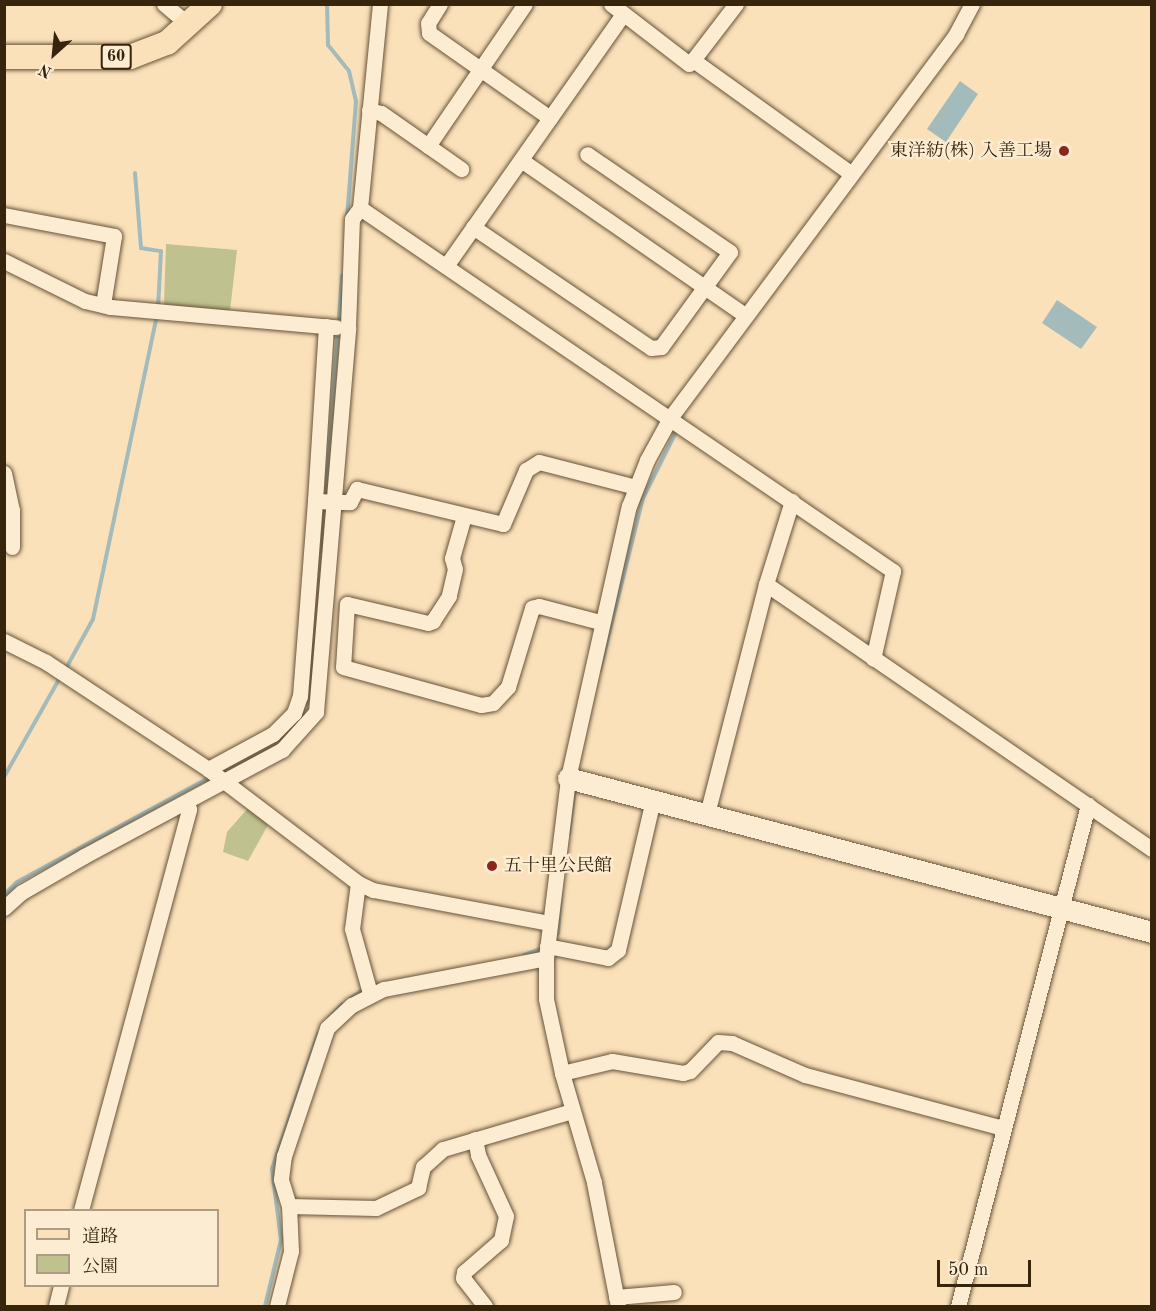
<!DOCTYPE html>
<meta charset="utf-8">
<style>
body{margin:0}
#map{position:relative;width:1156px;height:1311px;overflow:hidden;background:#fae1ba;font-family:"Old Standard TT","Noto Serif JP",serif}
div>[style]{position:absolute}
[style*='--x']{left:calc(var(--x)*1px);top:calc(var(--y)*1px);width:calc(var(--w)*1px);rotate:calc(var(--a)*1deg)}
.green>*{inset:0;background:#bfc28f}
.water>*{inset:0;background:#a4bbbb}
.stream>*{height:4px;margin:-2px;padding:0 2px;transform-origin:2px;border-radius:2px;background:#a4bbbb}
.roads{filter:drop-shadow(0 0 2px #675338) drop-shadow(0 0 2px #675338)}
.street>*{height:15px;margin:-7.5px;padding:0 7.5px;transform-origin:7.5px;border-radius:7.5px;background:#fcecd2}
.secondary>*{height:21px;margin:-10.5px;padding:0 10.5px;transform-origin:10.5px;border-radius:10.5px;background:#fcecd2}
.primary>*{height:24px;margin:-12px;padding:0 12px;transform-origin:12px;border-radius:12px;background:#fae1ba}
.dots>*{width:16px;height:16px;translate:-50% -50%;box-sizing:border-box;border:3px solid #fcecd2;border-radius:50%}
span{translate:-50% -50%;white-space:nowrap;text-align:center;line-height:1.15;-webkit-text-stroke:4.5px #fcecd2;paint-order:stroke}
.shield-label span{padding:2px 4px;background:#fcecd2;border:2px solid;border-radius:4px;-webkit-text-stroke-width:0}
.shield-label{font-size:16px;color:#36240c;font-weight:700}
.poi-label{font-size:18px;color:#36240c}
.right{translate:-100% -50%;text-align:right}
.left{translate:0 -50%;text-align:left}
.frame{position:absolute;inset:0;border:6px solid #36240c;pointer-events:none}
.legend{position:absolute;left:24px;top:1209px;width:195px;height:78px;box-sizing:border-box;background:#fcecd2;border:2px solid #ad9c83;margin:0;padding:8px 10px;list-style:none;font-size:18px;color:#36240c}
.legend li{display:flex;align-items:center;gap:12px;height:30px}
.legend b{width:30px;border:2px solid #ad9c83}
.north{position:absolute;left:24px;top:24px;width:60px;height:60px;-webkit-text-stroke:4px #fcecd2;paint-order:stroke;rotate:207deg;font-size:16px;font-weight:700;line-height:24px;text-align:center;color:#36240c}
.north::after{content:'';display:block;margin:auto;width:21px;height:27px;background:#36240c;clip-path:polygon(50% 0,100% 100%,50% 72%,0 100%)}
.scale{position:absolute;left:937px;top:1260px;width:94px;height:27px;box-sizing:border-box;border:3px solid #36240c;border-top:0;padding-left:8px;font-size:18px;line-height:21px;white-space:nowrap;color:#36240c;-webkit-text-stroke:4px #fcecd2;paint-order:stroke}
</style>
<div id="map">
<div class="green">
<div style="clip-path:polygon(166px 244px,237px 250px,230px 311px,164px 305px)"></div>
<div style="clip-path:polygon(249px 807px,268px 825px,248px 861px,223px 852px,227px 832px)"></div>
</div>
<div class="water">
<div style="clip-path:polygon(960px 81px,978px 94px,946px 142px,927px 129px)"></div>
<div style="clip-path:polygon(1057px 300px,1097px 327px,1081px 349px,1042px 323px)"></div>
</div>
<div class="stream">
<div style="--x:327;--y:4;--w:41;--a:88.6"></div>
<div style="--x:328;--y:45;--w:33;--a:51"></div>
<div style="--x:349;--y:71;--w:31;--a:77"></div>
<div style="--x:356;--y:101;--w:116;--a:94.4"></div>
<div style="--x:135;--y:173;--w:75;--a:85.4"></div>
<div style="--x:141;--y:248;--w:20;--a:9"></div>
<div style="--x:161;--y:251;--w:58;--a:93"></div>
<div style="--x:326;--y:498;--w:223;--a:-85.9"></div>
<div style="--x:322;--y:552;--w:46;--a:-86.3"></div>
<div style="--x:65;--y:670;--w:58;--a:-61.2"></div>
<div style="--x:93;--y:619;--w:310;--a:-78.1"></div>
<div style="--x:600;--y:670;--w:177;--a:-76"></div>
<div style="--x:643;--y:498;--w:76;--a:-63.4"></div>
<div style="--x:308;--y:683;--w:44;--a:-80.8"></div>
<div style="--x:299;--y:720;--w:21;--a:-71"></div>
<div style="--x:220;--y:772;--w:71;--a:-26.9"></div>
<div style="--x:4;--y:777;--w:116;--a:-60.6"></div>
<div style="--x:569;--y:834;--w:46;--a:-82.6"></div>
<div style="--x:4;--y:895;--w:18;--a:-45"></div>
<div style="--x:17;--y:882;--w:220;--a:-28.5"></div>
<div style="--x:554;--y:937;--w:6;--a:-45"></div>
<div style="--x:558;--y:933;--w:41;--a:-85.8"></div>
<div style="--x:524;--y:955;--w:19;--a:-21"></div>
<div style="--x:351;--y:998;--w:16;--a:-35"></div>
<div style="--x:329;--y:1018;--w:19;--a:-47"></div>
<div style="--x:265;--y:1306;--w:68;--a:-76.4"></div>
<div style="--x:281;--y:1240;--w:72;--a:-97.2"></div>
<div style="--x:272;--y:1169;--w:143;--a:-71.2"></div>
</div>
<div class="roads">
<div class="street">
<div style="--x:164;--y:4;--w:33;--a:40"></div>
<div style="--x:440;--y:4;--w:22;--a:122"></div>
<div style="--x:428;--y:23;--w:10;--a:84"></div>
<div style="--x:429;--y:33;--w:148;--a:35.1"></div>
<div style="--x:611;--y:4;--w:98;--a:37.6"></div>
<div style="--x:689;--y:64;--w:6;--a:-45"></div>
<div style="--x:693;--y:60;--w:193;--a:35.7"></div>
<div style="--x:693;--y:60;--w:71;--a:-52.5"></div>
<div style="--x:369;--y:110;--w:12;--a:14"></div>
<div style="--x:381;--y:113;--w:98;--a:35"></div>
<div style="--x:428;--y:146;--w:172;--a:-55.7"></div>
<div style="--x:521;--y:160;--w:272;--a:34.7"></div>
<div style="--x:360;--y:208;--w:645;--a:34.26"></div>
<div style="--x:893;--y:571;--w:90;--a:102.8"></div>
<div style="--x:4;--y:215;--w:112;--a:10.8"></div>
<div style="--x:114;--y:236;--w:70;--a:99.1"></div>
<div style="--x:473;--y:227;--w:215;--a:34.2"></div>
<div style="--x:651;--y:348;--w:10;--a:-6"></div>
<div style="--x:661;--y:347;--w:117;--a:-54"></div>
<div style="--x:730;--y:252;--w:173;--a:-145.6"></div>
<div style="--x:4;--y:261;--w:90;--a:26.3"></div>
<div style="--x:85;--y:301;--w:26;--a:13"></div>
<div style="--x:110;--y:307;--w:227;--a:5.1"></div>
<div style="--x:446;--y:266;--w:308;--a:-54.9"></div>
<div style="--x:326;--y:326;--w:175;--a:93.6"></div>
<div style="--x:315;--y:501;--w:35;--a:2"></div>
<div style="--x:350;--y:502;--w:15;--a:-62"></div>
<div style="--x:357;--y:489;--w:150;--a:13.5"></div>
<div style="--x:503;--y:524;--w:59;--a:-66.9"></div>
<div style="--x:526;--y:470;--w:15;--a:-32"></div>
<div style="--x:539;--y:462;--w:100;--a:14.5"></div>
<div style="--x:4;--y:473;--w:38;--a:78"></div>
<div style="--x:12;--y:510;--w:37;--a:90"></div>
<div style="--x:464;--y:516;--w:44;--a:105.9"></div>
<div style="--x:452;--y:558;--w:11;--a:75"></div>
<div style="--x:455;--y:569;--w:28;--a:103"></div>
<div style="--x:449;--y:596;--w:30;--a:123"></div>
<div style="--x:433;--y:621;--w:5;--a:158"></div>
<div style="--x:428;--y:623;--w:83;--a:-166.8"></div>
<div style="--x:347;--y:604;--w:63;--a:93.6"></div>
<div style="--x:343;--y:667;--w:143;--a:15.4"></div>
<div style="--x:481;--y:705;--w:12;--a:-9"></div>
<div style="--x:493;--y:703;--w:22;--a:-47"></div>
<div style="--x:508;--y:687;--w:83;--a:-73.1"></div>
<div style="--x:532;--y:608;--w:7;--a:-16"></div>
<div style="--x:539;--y:606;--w:63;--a:14.7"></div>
<div style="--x:766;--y:584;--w:468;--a:34.5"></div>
<div style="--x:4;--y:641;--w:47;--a:26.6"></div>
<div style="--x:46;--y:662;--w:194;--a:33.4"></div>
<div style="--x:208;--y:769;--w:188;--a:37.2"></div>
<div style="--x:358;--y:883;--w:17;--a:25"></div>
<div style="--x:373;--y:890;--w:180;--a:10.6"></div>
<div style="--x:208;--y:769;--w:74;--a:-28.3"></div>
<div style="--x:273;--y:734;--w:30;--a:-45"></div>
<div style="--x:294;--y:713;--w:18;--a:-71"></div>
<div style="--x:300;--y:696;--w:196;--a:-85.6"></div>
<div style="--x:707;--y:814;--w:237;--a:-75.6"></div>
<div style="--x:766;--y:584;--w:87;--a:-72.6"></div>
<div style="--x:358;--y:883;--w:46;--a:97.4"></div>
<div style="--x:352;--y:929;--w:66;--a:74.3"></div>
<div style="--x:4;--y:908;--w:24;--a:-42"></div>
<div style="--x:22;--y:892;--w:72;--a:-30.1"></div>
<div style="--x:84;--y:856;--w:225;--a:-28.2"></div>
<div style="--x:282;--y:750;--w:51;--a:-48.2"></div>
<div style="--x:316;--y:712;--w:386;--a:-85.2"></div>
<div style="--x:348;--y:327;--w:108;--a:-87.9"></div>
<div style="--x:352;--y:219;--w:14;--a:-54"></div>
<div style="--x:360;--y:208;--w:205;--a:-84.4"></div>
<div style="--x:547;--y:946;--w:62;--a:11.1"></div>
<div style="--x:608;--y:958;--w:13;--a:-39"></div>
<div style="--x:618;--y:950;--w:154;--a:-76.9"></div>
<div style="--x:562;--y:1073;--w:51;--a:-13.5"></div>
<div style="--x:612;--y:1061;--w:72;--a:9.6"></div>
<div style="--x:683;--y:1073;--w:7;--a:-16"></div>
<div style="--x:690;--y:1071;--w:40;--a:-46"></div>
<div style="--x:718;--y:1042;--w:14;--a:4"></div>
<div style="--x:732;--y:1043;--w:80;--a:23.7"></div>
<div style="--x:805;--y:1075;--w:205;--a:15"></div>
<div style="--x:475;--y:1139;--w:16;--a:79"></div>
<div style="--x:478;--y:1155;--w:67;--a:65.3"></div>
<div style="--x:506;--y:1216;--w:25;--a:102"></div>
<div style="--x:501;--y:1240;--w:49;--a:139.1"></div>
<div style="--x:464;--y:1272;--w:6;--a:99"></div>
<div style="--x:463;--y:1278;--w:36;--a:52"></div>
<div style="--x:289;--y:1206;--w:87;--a:1.3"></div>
<div style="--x:376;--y:1208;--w:47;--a:-25.5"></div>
<div style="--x:418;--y:1188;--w:22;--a:-77"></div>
<div style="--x:423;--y:1167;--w:27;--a:-42"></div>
<div style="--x:443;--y:1149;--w:134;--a:-16.4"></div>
<div style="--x:81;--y:1210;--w:415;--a:-74.9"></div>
<div style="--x:189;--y:809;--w:6;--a:-108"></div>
<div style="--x:616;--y:1297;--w:58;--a:-4.9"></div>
<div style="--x:56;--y:1306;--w:21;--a:-76"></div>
<div style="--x:277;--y:1306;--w:57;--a:-75.7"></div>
<div style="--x:291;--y:1251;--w:45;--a:-92.5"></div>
<div style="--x:289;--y:1206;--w:28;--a:-107"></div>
<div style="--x:281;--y:1179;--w:23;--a:-83"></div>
<div style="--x:284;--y:1156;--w:135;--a:-71.4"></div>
<div style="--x:327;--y:1028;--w:34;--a:-43"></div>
<div style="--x:352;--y:1005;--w:36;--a:-27"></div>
<div style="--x:384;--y:989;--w:165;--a:-10.8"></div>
<div style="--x:618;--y:1306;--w:126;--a:-101"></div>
<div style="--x:594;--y:1182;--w:114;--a:-106.4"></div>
<div style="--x:562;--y:1073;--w:76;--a:-102.2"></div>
<div style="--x:546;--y:999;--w:41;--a:-90"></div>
<div style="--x:546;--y:958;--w:181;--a:-83"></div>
<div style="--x:568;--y:778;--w:279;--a:-77.4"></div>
<div style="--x:629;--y:506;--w:49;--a:-68.6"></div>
<div style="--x:647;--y:460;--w:48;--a:-61.3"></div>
<div style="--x:670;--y:418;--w:479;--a:-53.3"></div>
<div style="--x:956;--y:34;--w:34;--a:-62"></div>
<div style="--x:958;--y:1306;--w:518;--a:-75.45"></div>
</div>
<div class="secondary">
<div style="--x:568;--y:778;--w:604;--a:14.77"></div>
</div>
<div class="primary">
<div style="--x:4;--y:57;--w:126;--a:0"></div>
<div style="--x:130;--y:57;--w:40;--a:-21"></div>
<div style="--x:167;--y:43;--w:58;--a:-42.2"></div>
</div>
</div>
<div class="dots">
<div style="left:1064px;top:151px;background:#8f2418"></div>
<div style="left:492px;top:866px;background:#8f2418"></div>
</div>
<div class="shield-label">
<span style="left:116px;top:57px">60</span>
</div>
<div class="poi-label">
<span class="right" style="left:1052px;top:151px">東洋紡(株) 入善工場</span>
<span class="left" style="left:504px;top:866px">五十里公民館</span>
</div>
<div class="frame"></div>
<ul class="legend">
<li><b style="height:8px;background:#fae1ba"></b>道路</li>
<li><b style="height:16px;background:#bfc28f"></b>公園</li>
</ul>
<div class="north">N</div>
<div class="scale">50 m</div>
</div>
